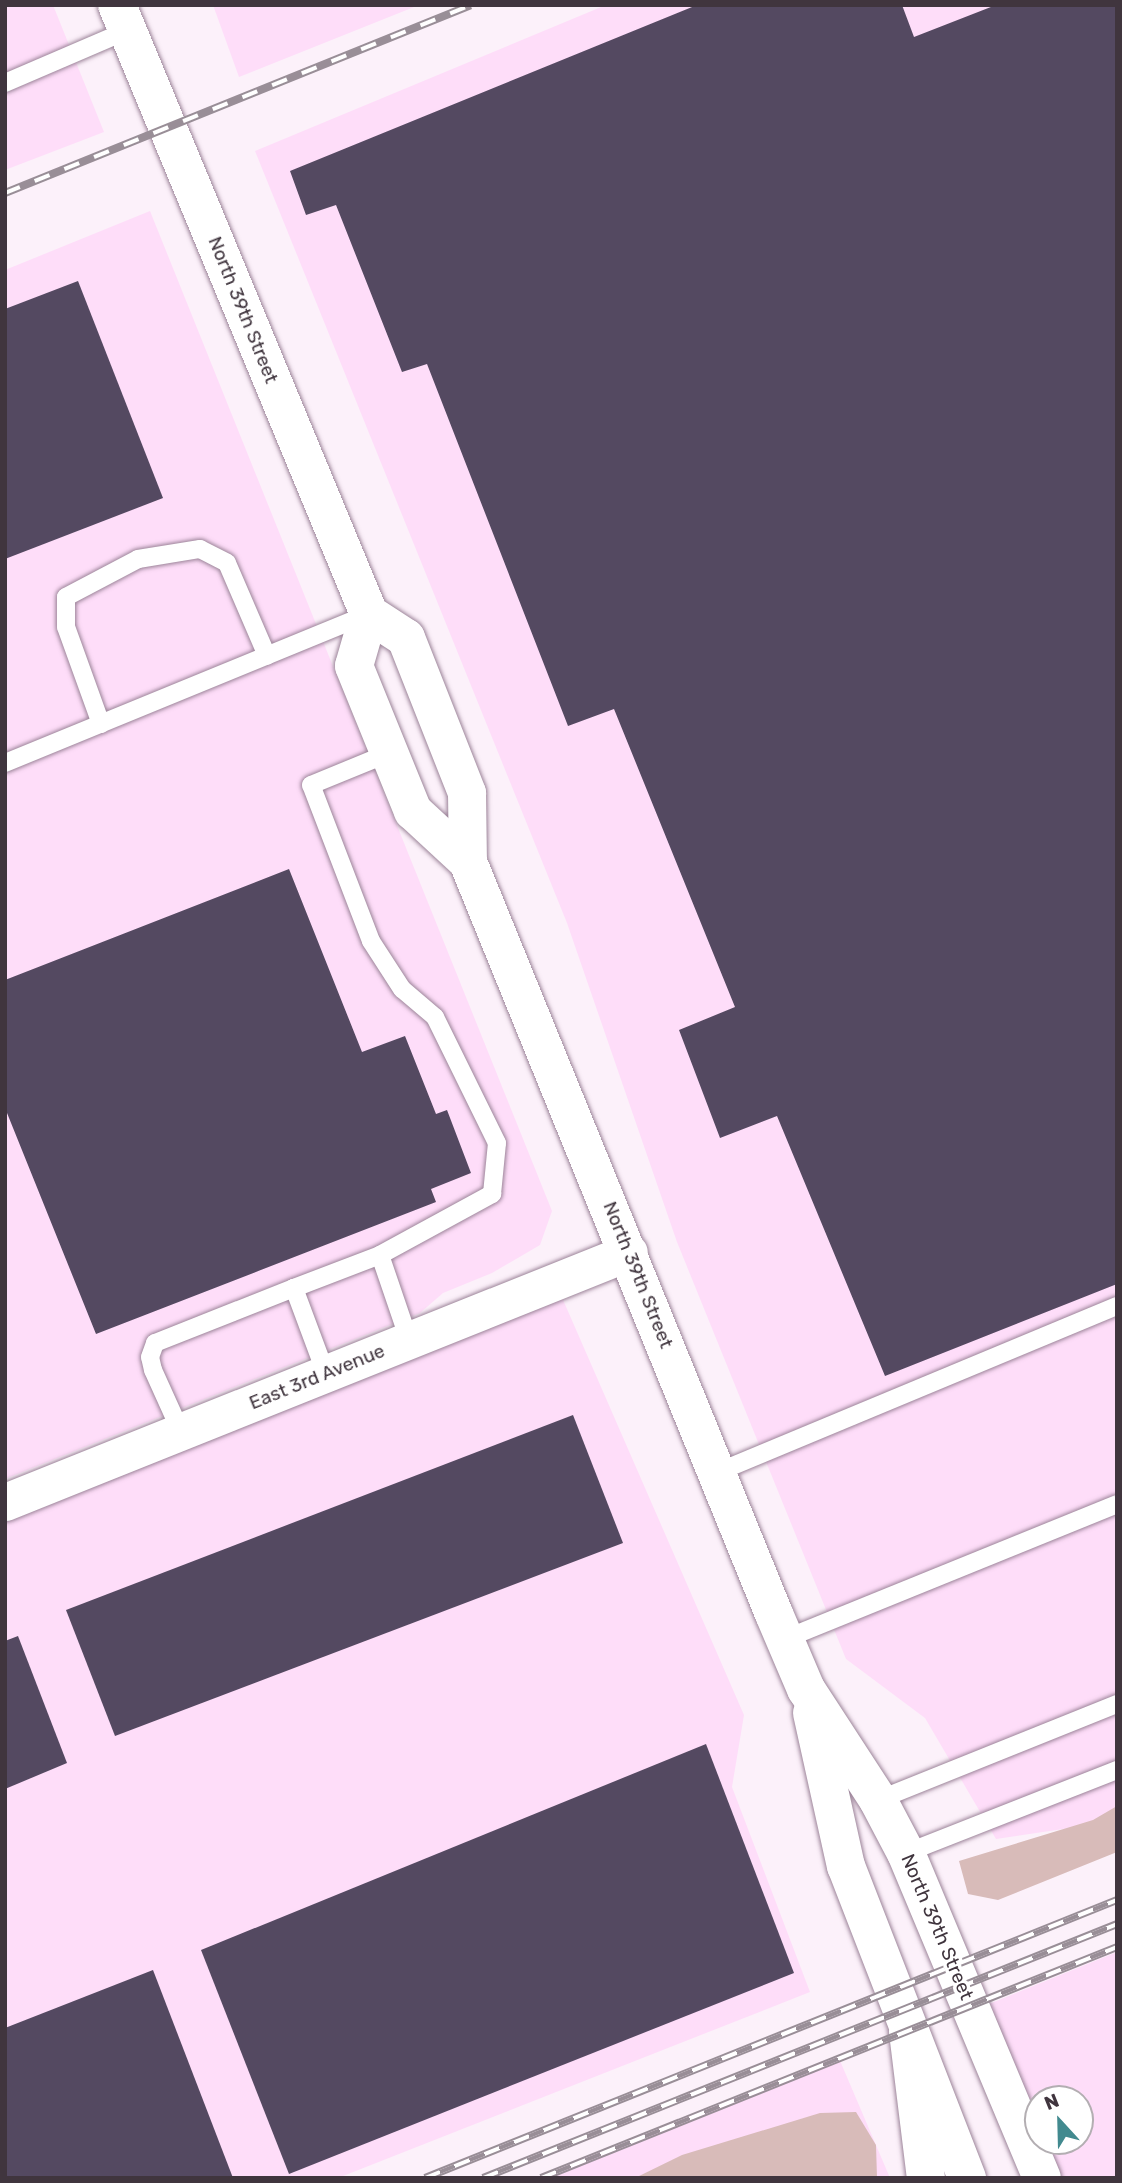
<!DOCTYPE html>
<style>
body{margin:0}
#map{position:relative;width:1122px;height:2183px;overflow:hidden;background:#fcf1fa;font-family:Rubik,sans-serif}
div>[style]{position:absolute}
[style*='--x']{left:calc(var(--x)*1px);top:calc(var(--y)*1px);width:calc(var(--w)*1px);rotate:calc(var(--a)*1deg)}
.built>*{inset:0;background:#feddf9}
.green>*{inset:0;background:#d8bbb9}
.building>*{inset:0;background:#544961}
.roads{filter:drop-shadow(0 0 2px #9c8499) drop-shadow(0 0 2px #9c8499)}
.service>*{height:18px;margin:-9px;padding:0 9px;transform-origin:9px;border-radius:9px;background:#fff}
.minor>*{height:37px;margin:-18.5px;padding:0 18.5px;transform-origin:18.5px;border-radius:18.5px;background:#fff}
.secondary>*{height:38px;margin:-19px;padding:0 19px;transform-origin:19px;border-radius:19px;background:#fff}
.primary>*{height:38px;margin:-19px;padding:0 19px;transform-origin:19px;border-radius:19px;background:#fff}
.rail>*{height:8px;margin-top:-4px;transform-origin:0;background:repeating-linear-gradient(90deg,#fff 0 16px,#998e97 0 32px);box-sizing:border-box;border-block:2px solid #998e97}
span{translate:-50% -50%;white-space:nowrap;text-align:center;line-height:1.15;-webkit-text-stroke:7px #fff;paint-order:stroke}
.street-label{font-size:19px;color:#40353e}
.frame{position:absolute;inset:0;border:7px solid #40353e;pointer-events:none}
.north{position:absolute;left:1024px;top:2085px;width:70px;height:70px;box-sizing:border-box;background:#fff;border:2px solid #b3aeb2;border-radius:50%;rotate:338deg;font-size:19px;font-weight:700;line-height:28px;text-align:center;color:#40353e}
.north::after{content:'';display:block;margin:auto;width:24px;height:32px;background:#428a8f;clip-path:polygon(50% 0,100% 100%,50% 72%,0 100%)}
</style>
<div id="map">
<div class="built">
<div style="clip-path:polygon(5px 5px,53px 5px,104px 132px,5px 170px)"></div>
<div style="clip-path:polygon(213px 5px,419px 5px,239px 77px)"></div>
<div style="clip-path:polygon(606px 5px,1117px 5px,1117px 1821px,996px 1839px,925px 1718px,846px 1659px,677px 1242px,567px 923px,255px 151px)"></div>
<div style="clip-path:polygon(150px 211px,552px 1211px,540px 1245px,492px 1273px,443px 1293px,420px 1313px,5px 1479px,5px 270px)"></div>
<div style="clip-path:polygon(557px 1286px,744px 1715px,732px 1787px,810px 1992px,338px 2178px,5px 2178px,5px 1506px)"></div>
<div style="clip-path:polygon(evenodd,1117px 1952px,1117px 2178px,1029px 2178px,989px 2004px,1117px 1952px,1038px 2099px,1080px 2099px,1080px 2141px,1038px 2141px,1038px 2099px)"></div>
<div style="clip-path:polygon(838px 2056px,890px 2178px,536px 2178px)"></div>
</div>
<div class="green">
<div style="clip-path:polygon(1117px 1806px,1117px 1852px,998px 1900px,968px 1894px,959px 1861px,1093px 1820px)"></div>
<div style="clip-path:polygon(856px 2112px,876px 2145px,877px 2178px,635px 2178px,682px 2155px,820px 2113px)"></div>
</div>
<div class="building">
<div style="clip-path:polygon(697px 5px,902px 5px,914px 37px,996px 5px,1117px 5px,1117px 1284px,885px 1376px,777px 1116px,720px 1138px,679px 1030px,735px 1007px,614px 709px,568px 726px,427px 364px,402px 372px,336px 205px,306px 215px,290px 171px)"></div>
<div style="clip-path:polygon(78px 281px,163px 498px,5px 559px,5px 309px)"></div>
<div style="clip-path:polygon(289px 869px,362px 1052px,405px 1036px,436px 1114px,447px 1110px,471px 1173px,431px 1189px,436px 1202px,96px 1334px,5px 1108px,5px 980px)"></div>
<div style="clip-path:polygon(573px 1415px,623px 1543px,115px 1736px,66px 1610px)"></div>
<div style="clip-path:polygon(18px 1636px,67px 1763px,5px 1789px,5px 1641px)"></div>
<div style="clip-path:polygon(706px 1744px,794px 1973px,289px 2174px,201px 1950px)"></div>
<div style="clip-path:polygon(153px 1970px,233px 2178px,5px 2178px,5px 2028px)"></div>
</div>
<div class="roads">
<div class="service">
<div style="--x:5;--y:83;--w:134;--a:-23.3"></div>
<div style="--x:101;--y:724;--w:103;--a:-109.8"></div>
<div style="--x:66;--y:627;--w:30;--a:-90"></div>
<div style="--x:66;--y:597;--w:81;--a:-27.8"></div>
<div style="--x:138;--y:559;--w:63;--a:-9.2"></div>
<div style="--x:200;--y:549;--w:30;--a:27"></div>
<div style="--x:227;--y:563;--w:101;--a:66.7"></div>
<div style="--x:5;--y:763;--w:390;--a:-22.3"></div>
<div style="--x:380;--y:1255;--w:128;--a:-28.6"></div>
<div style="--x:492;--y:1194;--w:51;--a:-84.4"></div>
<div style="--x:497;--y:1143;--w:140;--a:-116.2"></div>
<div style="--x:435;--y:1017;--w:43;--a:-139.7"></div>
<div style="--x:402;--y:989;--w:57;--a:-122.9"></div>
<div style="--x:371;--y:941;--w:167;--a:-111"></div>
<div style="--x:311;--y:785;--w:84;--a:-22.3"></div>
<div style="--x:326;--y:1374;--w:92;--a:-110.4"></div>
<div style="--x:294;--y:1288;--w:92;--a:-21"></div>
<div style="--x:380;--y:1255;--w:90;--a:71.2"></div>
<div style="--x:181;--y:1432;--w:68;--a:-114.3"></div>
<div style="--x:153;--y:1370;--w:13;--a:-103"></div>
<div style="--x:150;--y:1357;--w:15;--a:-70"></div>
<div style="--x:155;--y:1343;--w:149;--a:-21.6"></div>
<div style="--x:718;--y:1472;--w:432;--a:-22.6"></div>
<div style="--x:785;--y:1639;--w:358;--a:-22.1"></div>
<div style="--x:878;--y:1800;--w:258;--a:-21.9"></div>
<div style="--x:906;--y:1853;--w:227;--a:-21.5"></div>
</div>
<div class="minor">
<div style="--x:5;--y:1502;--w:672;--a:-21.83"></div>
</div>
<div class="secondary">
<div style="--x:117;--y:5;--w:659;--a:67.52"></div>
<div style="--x:369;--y:614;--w:44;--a:33"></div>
<div style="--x:406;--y:638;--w:167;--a:68.5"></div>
<div style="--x:467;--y:793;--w:69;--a:89.2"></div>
<div style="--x:468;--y:862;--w:812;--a:67.86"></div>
<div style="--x:774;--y:1614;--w:82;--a:66.9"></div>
<div style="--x:806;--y:1689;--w:132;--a:57"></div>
<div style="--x:878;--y:1800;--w:60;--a:62.2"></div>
<div style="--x:906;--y:1853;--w:352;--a:67.3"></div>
<div style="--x:369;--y:614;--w:54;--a:106.1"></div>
<div style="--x:354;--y:666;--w:157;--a:67.9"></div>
<div style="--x:413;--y:811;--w:75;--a:42.8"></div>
<div style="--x:812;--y:1713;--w:157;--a:77.5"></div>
<div style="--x:846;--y:1866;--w:335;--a:68.8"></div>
</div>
<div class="primary">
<div style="--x:908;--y:2032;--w:147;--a:83"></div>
</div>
</div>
<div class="rail">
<div style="--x:5;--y:193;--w:502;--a:-21.97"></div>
<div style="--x:425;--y:2178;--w:746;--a:-21.89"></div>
<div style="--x:483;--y:2178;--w:683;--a:-21.83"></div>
<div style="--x:541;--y:2178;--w:621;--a:-21.85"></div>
</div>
<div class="street-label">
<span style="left:243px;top:310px;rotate:68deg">North 39th Street</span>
<span style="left:638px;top:1275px;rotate:68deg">North 39th Street</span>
<span style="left:317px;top:1377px;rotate:-22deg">East 3rd Avenue</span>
<span style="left:937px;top:1927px;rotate:67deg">North 39th Street</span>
</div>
<div class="frame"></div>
<div class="north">N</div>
</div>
